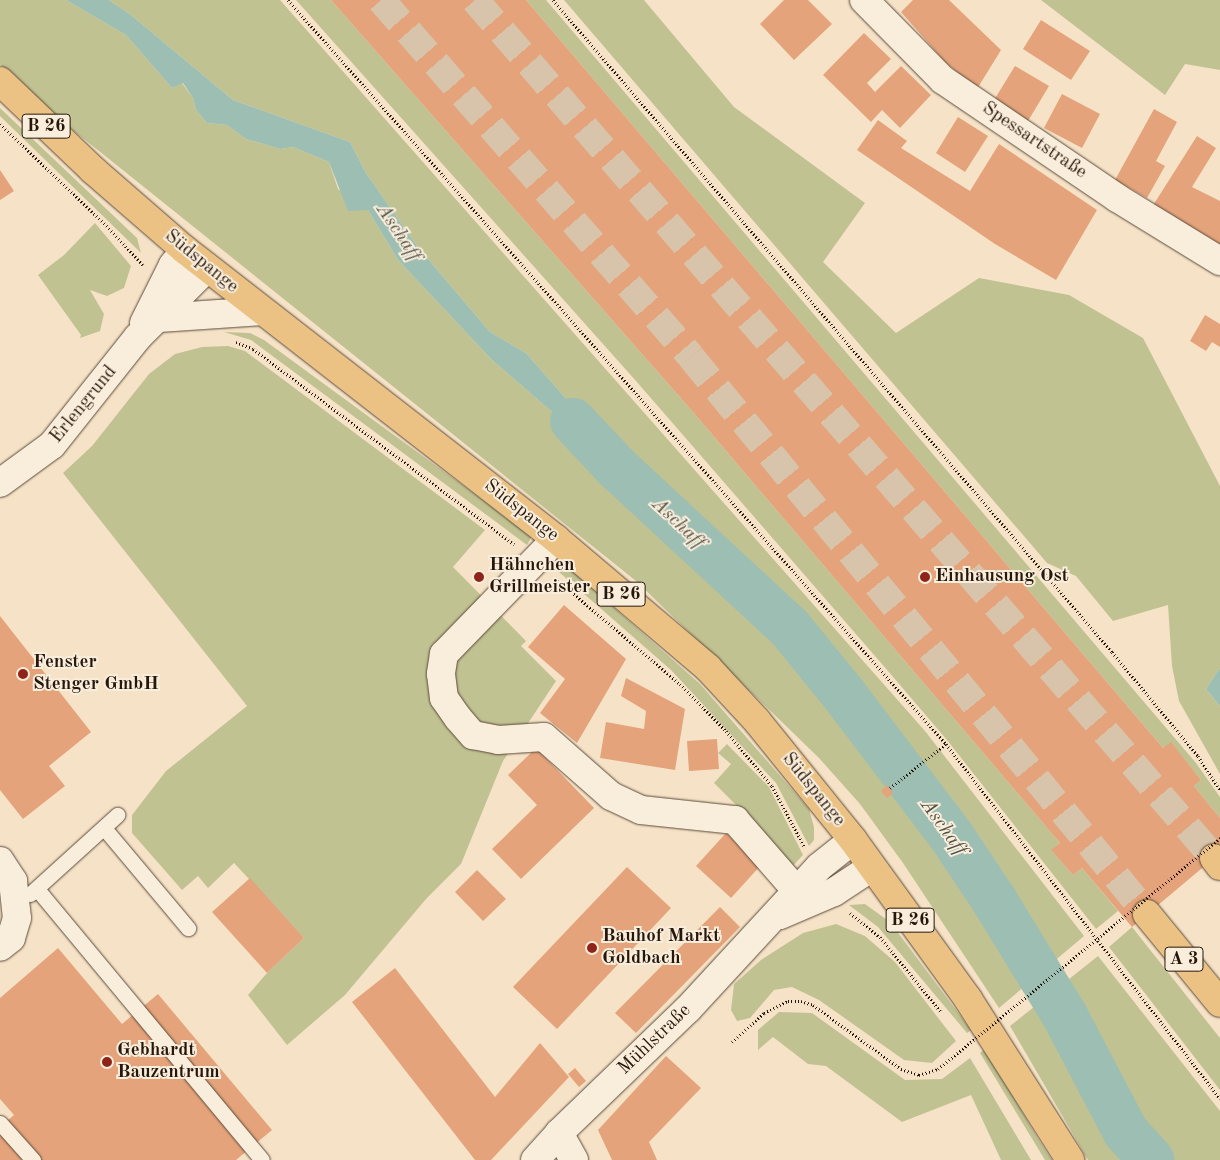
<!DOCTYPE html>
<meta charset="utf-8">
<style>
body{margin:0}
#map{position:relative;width:1220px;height:1160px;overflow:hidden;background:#f6e3c7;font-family:"Old Standard TT",serif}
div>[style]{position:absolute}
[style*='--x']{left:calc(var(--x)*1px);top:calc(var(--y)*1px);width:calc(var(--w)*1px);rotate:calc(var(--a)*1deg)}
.green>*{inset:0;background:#c1c292}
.water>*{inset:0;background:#9dbeb2}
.river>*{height:46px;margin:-23px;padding:0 23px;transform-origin:23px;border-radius:23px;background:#9dbeb2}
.building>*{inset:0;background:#e4a37a}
.highway-tunnel>*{height:28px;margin-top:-14px;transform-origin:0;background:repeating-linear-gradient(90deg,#d7c4ab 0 28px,transparent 0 42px)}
.path>*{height:3px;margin-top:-1.5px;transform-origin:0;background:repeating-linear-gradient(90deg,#26170c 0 1px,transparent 0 3.5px)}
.roads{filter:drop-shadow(0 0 1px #5a4a3b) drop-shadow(0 0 1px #5a4a3b)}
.lane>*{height:15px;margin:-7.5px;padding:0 7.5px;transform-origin:7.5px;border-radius:7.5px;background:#f9eddb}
.street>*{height:28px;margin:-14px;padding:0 14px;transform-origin:14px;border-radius:14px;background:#f9eddb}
.primary>*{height:28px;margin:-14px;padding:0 14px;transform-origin:14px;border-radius:14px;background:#ebc284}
.highway>*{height:28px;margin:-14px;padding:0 14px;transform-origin:14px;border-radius:14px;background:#ebc284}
.path-bridge>*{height:3px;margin-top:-1.5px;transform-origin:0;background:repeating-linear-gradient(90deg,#26170c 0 1px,transparent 0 3.5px)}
.dots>*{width:14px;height:14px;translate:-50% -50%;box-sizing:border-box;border:2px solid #f9eddb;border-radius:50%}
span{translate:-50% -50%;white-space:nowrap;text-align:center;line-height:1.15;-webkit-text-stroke:4px #f9eddb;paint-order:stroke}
.shield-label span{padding:1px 4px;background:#f9eddb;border:1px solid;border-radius:4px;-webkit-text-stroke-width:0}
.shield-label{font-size:18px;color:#26170c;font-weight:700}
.street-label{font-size:19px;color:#26170c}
.poi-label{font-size:19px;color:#26170c;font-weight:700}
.left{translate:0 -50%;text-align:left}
.water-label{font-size:20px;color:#505146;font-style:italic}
</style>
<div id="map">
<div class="green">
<div style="clip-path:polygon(evenodd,0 0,66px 0,126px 35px,172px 88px,182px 83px,193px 98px,196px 110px,207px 123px,227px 125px,246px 139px,280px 149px,293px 147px,329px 162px,338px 189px,368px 210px,398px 260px,492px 360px,616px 467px,577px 411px,526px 353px,490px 332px,417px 246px,366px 173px,350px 142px,233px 100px,131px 15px,109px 0,280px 0,925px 731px,1084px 936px,999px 1008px,903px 863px,860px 804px,819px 758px,636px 581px,44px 107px,0 64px,0 0,863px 705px,942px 808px,942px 809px,854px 724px,863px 705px)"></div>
<div style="clip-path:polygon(296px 0,331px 0,693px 412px,1060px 843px,1052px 851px,1073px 875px,1082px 868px,1118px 911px,1096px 929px,947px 740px,888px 671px,636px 381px)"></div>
<div style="clip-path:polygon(526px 0,546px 0,1196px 763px,1220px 797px,1220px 818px,1194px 786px,1201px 780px,1171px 743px,1163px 748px)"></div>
<div style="clip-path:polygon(564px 0,644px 0,734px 107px,865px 203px,823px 262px,896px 333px,979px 278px,1069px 295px,1143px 338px,1220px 486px,1220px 668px,1206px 689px,1220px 706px,1220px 774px,1179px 701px,1172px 666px,1168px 605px,1113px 621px,1076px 576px,1047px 563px)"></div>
<div style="clip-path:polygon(1041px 0,1220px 0,1220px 70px,1185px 64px,1165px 95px)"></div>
<div style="clip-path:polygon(0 108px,137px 238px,141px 253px,0 116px)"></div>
<div style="clip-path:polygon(95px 223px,131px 266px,124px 288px,107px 296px,90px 290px,104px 314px,100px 331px,80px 338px,81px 335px,38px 275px,64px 255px)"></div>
<div style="clip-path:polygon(224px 332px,250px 333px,264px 340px,532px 536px,527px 545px,251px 340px)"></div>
<div style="clip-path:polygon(228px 346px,245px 351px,485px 530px,453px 567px,526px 641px,521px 646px,556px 681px,503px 761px,461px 864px,426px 899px,345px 995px,287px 1045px,248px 995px,267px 973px,304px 938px,234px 863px,208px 888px,198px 876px,182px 890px,132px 833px,132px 815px,166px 771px,247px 706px,63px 473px,92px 446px,149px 374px,175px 354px,202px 347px)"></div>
<div style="clip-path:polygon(559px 559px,700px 684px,809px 809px,814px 827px,814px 840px,809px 846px,776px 783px,671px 670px,551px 565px)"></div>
<div style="clip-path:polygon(727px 744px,769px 787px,803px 855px,791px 868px,764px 833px,714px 783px,731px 764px,718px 753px)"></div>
<div style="clip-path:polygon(865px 904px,890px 922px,971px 1030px,967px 1033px,878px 927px,849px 905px)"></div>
<div style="clip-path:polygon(836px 924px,865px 936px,895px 962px,956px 1041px,932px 1063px,904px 1060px,819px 1000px,792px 987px,774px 990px,750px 1018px,737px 1021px,731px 1010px,734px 984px,761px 960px,803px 933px)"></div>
<div style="clip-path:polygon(1132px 927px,1220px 1038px,1220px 1090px,1109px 947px)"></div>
<div style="clip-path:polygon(1098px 956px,1220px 1111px,1220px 1160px,1088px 1160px,1010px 1026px)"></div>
<div style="clip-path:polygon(779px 1012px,812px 1013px,905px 1080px,942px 1079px,970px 1058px,1031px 1160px,1001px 1160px,971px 1095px,902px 1122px,826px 1066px,808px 1064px,773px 1037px,758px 1050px,758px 1030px)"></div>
<div style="clip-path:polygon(985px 1049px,1037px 1137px,1052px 1160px,1045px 1160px,980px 1053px)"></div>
</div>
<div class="water">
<div style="clip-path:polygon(66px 0,109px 0,131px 15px,233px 100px,350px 142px,366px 173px,417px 246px,490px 332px,526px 353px,577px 411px,618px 469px,492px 360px,398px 260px,368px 210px,348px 211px,329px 162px,293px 147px,280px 149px,246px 139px,227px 125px,207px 123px,196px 110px,193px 98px,183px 83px,172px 88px,126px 35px)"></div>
<div style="clip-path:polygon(1220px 668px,1220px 706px,1206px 689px)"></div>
<div style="clip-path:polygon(862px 705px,942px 809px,924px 813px,872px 742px,854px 724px)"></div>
</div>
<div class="river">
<div style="--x:573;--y:421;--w:63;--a:46.9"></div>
<div style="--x:616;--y:467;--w:236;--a:42.8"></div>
<div style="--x:789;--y:627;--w:84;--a:50.8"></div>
<div style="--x:842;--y:692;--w:182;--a:52.8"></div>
<div style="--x:952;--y:837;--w:76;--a:56.3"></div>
<div style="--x:994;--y:900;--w:136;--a:58.5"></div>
<div style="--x:1065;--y:1016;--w:131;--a:62.3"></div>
<div style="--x:1126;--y:1132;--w:38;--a:48"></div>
</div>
<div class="building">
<div style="clip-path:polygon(331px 0,526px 0,1163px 748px,1171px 742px,1201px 780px,1194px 786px,1220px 818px,1220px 853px,1132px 927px,1082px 868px,1073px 875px,1051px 850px,1060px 843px,693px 412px)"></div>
<div style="clip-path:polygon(784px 0,808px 0,832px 24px,794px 60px,760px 24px)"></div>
<div style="clip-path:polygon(913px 0,949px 0,1001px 50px,977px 89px,945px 62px,901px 12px)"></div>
<div style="clip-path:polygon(1041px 20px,1090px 51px,1071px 80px,1023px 49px)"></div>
<div style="clip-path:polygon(864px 33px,891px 59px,867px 83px,875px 92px,901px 66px,931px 95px,900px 128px,882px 110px,871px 122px,823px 75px)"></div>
<div style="clip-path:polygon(1015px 66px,1049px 86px,1028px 121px,994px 100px)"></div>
<div style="clip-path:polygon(1062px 94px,1100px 114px,1082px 148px,1044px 128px)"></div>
<div style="clip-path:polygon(1154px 109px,1177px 122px,1156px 161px,1165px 166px,1147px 198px,1115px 180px)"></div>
<div style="clip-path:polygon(958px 117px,988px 136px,965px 172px,936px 153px)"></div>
<div style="clip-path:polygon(878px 120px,907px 141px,901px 148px,970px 191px,999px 144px,1097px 210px,1056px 280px,995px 244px,857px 150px)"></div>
<div style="clip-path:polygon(1197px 136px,1216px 148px,1192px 187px,1220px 201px,1220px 250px,1152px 207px)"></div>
<div style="clip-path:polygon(0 170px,14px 191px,0 200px)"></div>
<div style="clip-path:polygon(1205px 315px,1220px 324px,1220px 347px,1212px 342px,1206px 351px,1190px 341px)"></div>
<div style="clip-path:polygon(564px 605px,626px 659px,577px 743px,540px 713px,565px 679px,528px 647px)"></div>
<div style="clip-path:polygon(0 616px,91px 732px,49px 766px,65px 786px,23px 819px,0 790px)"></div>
<div style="clip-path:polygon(626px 678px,685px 709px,675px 770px,600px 758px,606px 722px,644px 729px,646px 711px,621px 696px)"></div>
<div style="clip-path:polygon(717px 739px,719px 769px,689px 771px,687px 741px)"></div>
<div style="clip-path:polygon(536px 748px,594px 808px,521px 879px,492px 849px,537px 805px,508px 775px)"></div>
<div style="clip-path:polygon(887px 785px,893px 793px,887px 798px,881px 791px)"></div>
<div style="clip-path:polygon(726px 833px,761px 865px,731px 898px,696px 866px)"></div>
<div style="clip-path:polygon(627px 867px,671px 908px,557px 1029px,513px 987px)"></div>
<div style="clip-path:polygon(477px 870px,506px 899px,483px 921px,455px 892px)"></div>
<div style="clip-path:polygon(250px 878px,304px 938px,267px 973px,212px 912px)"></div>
<div style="clip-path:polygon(720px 907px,740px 927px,636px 1033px,615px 1013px)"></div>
<div style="clip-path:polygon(58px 948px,122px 1024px,158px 994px,272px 1130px,236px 1160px,0 1160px,0 1127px,14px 1115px,0 1099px,0 998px)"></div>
<div style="clip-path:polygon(395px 968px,495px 1097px,540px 1043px,569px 1077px,491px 1160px,475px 1160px,352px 1002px)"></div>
<div style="clip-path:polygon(666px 1056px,701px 1088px,649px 1142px,657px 1160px,612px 1160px,598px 1130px)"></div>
<div style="clip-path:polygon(575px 1068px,586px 1081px,579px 1087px,568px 1074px)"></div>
</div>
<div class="highway-tunnel">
<div style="--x:381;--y:0;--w:473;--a:49"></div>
<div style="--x:691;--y:357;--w:720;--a:50.69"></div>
<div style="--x:475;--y:0;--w:1132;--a:49.26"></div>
</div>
<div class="path">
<div style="--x:288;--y:0;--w:993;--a:48.51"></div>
<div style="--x:946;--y:744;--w:448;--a:52.3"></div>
<div style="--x:553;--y:0;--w:859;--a:49.39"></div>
<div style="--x:1112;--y:652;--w:135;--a:50.4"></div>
<div style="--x:1198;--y:756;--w:40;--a:57.1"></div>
<div style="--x:0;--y:124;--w:144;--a:43.6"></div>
<div style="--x:104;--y:223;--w:57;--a:47.1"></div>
<div style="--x:236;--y:342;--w:18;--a:22"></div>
<div style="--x:253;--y:349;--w:326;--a:36.8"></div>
<div style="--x:555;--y:578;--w:164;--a:40.3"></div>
<div style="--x:680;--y:684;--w:66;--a:45.6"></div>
<div style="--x:726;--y:731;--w:72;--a:50.1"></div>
<div style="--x:772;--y:786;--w:68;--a:61.9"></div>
<div style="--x:890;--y:788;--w:71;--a:-38.2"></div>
<div style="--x:850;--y:913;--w:38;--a:39"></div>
<div style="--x:880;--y:937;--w:97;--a:50.9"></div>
<div style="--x:732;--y:1042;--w:43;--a:-42.2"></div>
<div style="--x:764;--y:1013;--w:27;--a:-27"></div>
<div style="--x:788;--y:1001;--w:13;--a:0"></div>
<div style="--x:801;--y:1001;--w:13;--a:18"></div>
<div style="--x:813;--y:1005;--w:109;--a:36"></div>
<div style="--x:901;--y:1069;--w:19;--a:18"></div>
<div style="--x:919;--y:1075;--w:20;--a:-18"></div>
</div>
<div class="roads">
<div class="lane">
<div style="--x:104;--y:828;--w:131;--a:50"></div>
<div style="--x:37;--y:889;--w:352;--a:50.3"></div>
<div style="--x:30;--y:894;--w:118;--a:-42.2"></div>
<div style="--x:0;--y:1123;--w:50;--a:48.3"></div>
</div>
<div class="street">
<div style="--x:864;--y:0;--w:112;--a:45.4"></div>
<div style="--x:943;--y:80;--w:210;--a:34.1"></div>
<div style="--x:1117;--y:198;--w:121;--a:31.5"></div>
<div style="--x:159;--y:318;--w:104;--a:-3.9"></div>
<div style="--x:144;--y:323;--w:65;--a:-63.4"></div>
<div style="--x:173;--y:265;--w:19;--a:-51"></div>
<div style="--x:0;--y:483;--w:64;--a:-36.2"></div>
<div style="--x:52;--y:445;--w:138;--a:-51.5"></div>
<div style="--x:138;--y:337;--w:98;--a:-45"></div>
<div style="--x:556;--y:539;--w:161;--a:134.2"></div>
<div style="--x:444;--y:654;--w:20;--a:99"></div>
<div style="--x:441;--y:674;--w:24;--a:83"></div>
<div style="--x:444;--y:698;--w:24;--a:55"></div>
<div style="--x:458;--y:718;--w:23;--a:49"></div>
<div style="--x:473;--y:735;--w:25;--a:11"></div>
<div style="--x:498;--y:740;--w:46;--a:-3.7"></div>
<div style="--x:544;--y:737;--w:89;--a:41.4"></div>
<div style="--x:611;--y:796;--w:33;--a:25"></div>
<div style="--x:641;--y:810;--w:95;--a:6.1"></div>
<div style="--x:735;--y:820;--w:94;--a:48.9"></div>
<div style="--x:0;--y:861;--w:24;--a:57"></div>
<div style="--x:13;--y:881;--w:37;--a:84"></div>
<div style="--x:17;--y:918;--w:21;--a:107"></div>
<div style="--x:11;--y:938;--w:14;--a:141"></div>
<div style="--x:780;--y:915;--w:59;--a:-23.1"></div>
<div style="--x:834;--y:892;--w:45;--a:-33.3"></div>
<div style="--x:559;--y:1133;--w:31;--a:61"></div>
<div style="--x:535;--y:1160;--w:36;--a:-48"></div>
<div style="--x:559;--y:1133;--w:179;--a:-43.9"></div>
<div style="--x:688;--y:1009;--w:193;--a:-47.3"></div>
<div style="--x:819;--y:867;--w:43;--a:-38.5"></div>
</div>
<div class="primary">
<div style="--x:0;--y:81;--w:129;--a:43.7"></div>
<div style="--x:93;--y:170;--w:122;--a:41"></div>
<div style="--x:185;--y:250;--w:470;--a:37.9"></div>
<div style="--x:556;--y:539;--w:199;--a:40.3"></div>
<div style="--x:708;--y:668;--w:72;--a:47.2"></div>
<div style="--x:757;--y:721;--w:153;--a:51.1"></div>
<div style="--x:853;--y:840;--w:196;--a:54.1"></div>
<div style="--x:968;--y:999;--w:191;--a:57.6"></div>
</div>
<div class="highway">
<div style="--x:1214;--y:858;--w:10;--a:53"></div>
<div style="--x:1147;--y:914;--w:115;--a:50.6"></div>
</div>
</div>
<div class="path-bridge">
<div style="--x:938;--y:1069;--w:365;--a:-39.3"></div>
</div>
<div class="dots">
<div style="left:479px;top:577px;background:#8f2418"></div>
<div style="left:925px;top:577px;background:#8f2418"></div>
<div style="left:23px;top:674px;background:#8f2418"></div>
<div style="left:592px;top:948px;background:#8f2418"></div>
<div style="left:107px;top:1062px;background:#8f2418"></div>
</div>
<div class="shield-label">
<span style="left:46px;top:126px">B 26</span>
<span style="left:621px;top:594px">B 26</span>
<span style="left:910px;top:920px">B 26</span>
<span style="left:1184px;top:959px">A 3</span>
</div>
<div class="street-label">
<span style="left:1034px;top:141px;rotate:34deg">Spessartstraße</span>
<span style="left:201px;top:262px;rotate:39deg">Südspange</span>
<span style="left:84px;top:405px;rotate:-51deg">Erlengrund</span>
<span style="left:521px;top:511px;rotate:38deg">Südspange</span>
<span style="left:813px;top:790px;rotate:51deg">Südspange</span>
<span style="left:655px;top:1040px;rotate:-44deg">Mühlstraße</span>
</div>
<div class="poi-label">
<span class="left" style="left:489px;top:577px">Hähnchen<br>Grillmeister</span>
<span class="left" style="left:935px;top:577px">Einhausung Ost</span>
<span class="left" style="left:33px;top:674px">Fenster<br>Stenger GmbH</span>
<span class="left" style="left:602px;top:948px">Bauhof Markt<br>Goldbach</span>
<span class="left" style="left:117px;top:1062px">Gebhardt<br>Bauzentrum</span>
</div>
<div class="water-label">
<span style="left:398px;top:233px;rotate:56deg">Aschaff</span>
<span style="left:678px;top:524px;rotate:43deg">Aschaff</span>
<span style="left:943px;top:828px;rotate:54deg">Aschaff</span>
</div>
</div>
